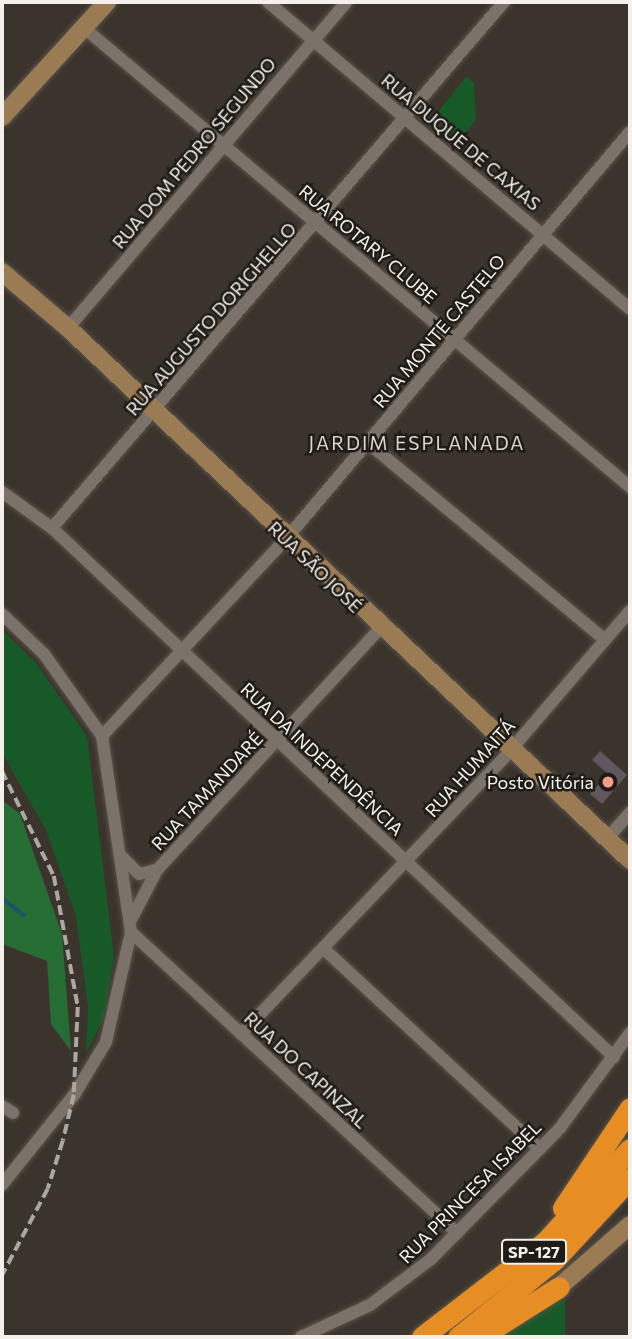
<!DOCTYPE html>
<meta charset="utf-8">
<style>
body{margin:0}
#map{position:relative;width:632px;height:1339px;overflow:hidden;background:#3b342c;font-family:Commissioner,sans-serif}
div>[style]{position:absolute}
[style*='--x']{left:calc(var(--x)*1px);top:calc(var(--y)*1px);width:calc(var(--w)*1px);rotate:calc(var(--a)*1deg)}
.green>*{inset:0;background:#185a27}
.forest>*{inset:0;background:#256d33}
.stream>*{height:3.5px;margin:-1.75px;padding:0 1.75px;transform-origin:1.75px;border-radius:1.75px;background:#19556a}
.building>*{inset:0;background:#60565d}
.roads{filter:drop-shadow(0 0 2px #59534c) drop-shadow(0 0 2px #59534c)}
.street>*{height:12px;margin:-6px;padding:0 6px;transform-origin:6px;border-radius:6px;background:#7b7369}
.secondary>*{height:18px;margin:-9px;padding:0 9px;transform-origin:9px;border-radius:9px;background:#9b7b54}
.highway>*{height:21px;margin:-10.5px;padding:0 10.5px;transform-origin:10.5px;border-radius:10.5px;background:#e68d23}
.rail>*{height:3.5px;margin-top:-1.75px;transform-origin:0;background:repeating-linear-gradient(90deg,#ada7a1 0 10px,transparent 0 15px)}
.dots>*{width:19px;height:19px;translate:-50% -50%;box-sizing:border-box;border:4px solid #1f1c18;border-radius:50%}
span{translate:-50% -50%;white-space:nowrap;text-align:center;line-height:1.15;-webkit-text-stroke:5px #1f1c18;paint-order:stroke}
.shield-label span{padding:2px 5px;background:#1f1c18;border:2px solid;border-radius:5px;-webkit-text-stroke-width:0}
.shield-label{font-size:16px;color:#f5f0eb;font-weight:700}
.street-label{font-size:18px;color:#f5f0eb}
.poi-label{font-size:18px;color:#f5f0eb}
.right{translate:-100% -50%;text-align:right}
.neighbourhood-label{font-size:19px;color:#dcd4c9;letter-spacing:2px}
.frame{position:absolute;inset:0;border:4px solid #f5f0eb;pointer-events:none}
</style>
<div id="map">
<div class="green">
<div style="clip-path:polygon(466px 77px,474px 83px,476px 120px,458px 142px,437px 113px)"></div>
<div style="clip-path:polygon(2px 630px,35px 662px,87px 736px,114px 957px,104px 1017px,86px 1053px,88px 1006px,76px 916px,46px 830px,2px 753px)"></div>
<div style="clip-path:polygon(565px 1295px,565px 1337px,492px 1337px)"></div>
</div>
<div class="forest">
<div style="clip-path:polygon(2px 800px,20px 814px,62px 934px,71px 1051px,51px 1024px,47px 961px,2px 944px)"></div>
</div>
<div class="stream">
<div style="--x:2;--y:898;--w:28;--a:38"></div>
</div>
<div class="building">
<div style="clip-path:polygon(600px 751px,627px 775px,602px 804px,590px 794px,608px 774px,592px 760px)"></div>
</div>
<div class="roads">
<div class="street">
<div style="--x:268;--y:2;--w:475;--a:40.3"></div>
<div style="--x:83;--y:27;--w:715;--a:40.06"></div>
<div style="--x:68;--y:328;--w:428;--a:-49.5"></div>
<div style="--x:368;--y:443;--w:308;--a:39.7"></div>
<div style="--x:2;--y:492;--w:62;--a:35.8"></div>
<div style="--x:52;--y:528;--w:772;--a:43.27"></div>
<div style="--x:52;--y:528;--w:694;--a:-49.33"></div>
<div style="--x:2;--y:614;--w:58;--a:43.6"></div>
<div style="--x:44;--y:654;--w:100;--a:54.7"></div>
<div style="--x:102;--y:736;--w:198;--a:81.6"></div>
<div style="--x:131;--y:932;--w:113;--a:102.8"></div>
<div style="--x:106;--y:1042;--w:62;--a:121.1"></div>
<div style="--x:74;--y:1095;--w:115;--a:128.7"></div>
<div style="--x:102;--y:736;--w:270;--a:-47"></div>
<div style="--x:286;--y:539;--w:533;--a:-49.8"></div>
<div style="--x:607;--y:839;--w:35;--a:-49"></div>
<div style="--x:121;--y:856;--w:25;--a:45"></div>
<div style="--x:139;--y:874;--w:18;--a:-13"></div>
<div style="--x:132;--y:918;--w:54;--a:-62.5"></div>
<div style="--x:157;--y:870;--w:329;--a:-47.3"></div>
<div style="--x:131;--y:932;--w:444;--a:42.7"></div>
<div style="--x:324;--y:949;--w:294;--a:42.8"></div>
<div style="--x:241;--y:1034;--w:380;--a:-46.4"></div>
<div style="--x:503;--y:759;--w:195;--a:-49.4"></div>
<div style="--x:2;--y:1106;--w:13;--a:32"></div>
<div style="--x:301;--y:1337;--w:76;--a:-24.9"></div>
<div style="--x:370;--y:1305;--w:76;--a:-37"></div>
<div style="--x:431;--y:1259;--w:184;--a:-45.4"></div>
<div style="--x:560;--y:1128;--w:118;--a:-53.6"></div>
</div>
<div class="secondary">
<div style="--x:2;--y:117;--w:156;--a:-47.6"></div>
<div style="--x:2;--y:272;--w:87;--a:40.3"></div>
<div style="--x:68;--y:328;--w:774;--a:43.43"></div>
<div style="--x:559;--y:1287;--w:94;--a:-41.1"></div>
</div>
<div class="highway">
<div style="--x:563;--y:1208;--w:120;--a:-56.2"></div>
<div style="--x:422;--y:1337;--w:155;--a:-37.7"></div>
<div style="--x:545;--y:1242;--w:126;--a:-47.6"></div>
<div style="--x:458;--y:1337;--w:124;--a:-38.8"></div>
<div style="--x:555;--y:1259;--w:110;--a:-47.2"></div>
<div style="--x:480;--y:1337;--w:93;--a:-32.3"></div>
</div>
</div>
<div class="rail">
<div style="--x:2;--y:771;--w:117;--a:63.7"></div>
<div style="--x:54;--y:876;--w:133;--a:79.6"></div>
<div style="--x:78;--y:1007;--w:88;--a:92.6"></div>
<div style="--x:74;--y:1095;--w:47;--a:103.4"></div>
<div style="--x:63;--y:1141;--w:50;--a:107.4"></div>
<div style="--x:48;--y:1189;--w:98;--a:117.9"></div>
</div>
<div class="dots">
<div style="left:608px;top:782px;background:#f49e89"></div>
</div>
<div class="shield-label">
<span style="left:534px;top:1252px">SP-127</span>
</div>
<div class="street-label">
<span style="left:461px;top:142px;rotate:40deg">RUA DUQUE DE CAXIAS</span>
<span style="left:194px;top:153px;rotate:-50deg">RUA DOM PEDRO SEGUNDO</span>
<span style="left:368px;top:244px;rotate:40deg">RUA ROTARY CLUBE</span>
<span style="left:211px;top:319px;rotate:-49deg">RUA AUGUSTO DORIGHELLO</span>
<span style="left:439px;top:331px;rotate:-50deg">RUA MONTE CASTELO</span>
<span style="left:315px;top:567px;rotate:44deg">RUA SÃO JOSÉ</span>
<span style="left:322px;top:759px;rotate:43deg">RUA DA INDEPENDÊNCIA</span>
<span style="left:470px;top:768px;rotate:-48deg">RUA HUMAITÁ</span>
<span style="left:207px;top:791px;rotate:-47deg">RUA TAMANDARÉ</span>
<span style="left:306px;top:1070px;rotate:43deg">RUA DO CAPINZAL</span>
<span style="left:470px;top:1192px;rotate:-45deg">RUA PRINCESA ISABEL</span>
</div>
<div class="poi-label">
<span class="right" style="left:594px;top:782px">Posto Vitória</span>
</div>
<div class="neighbourhood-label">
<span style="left:417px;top:443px">JARDIM ESPLANADA</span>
</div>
<div class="frame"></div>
</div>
